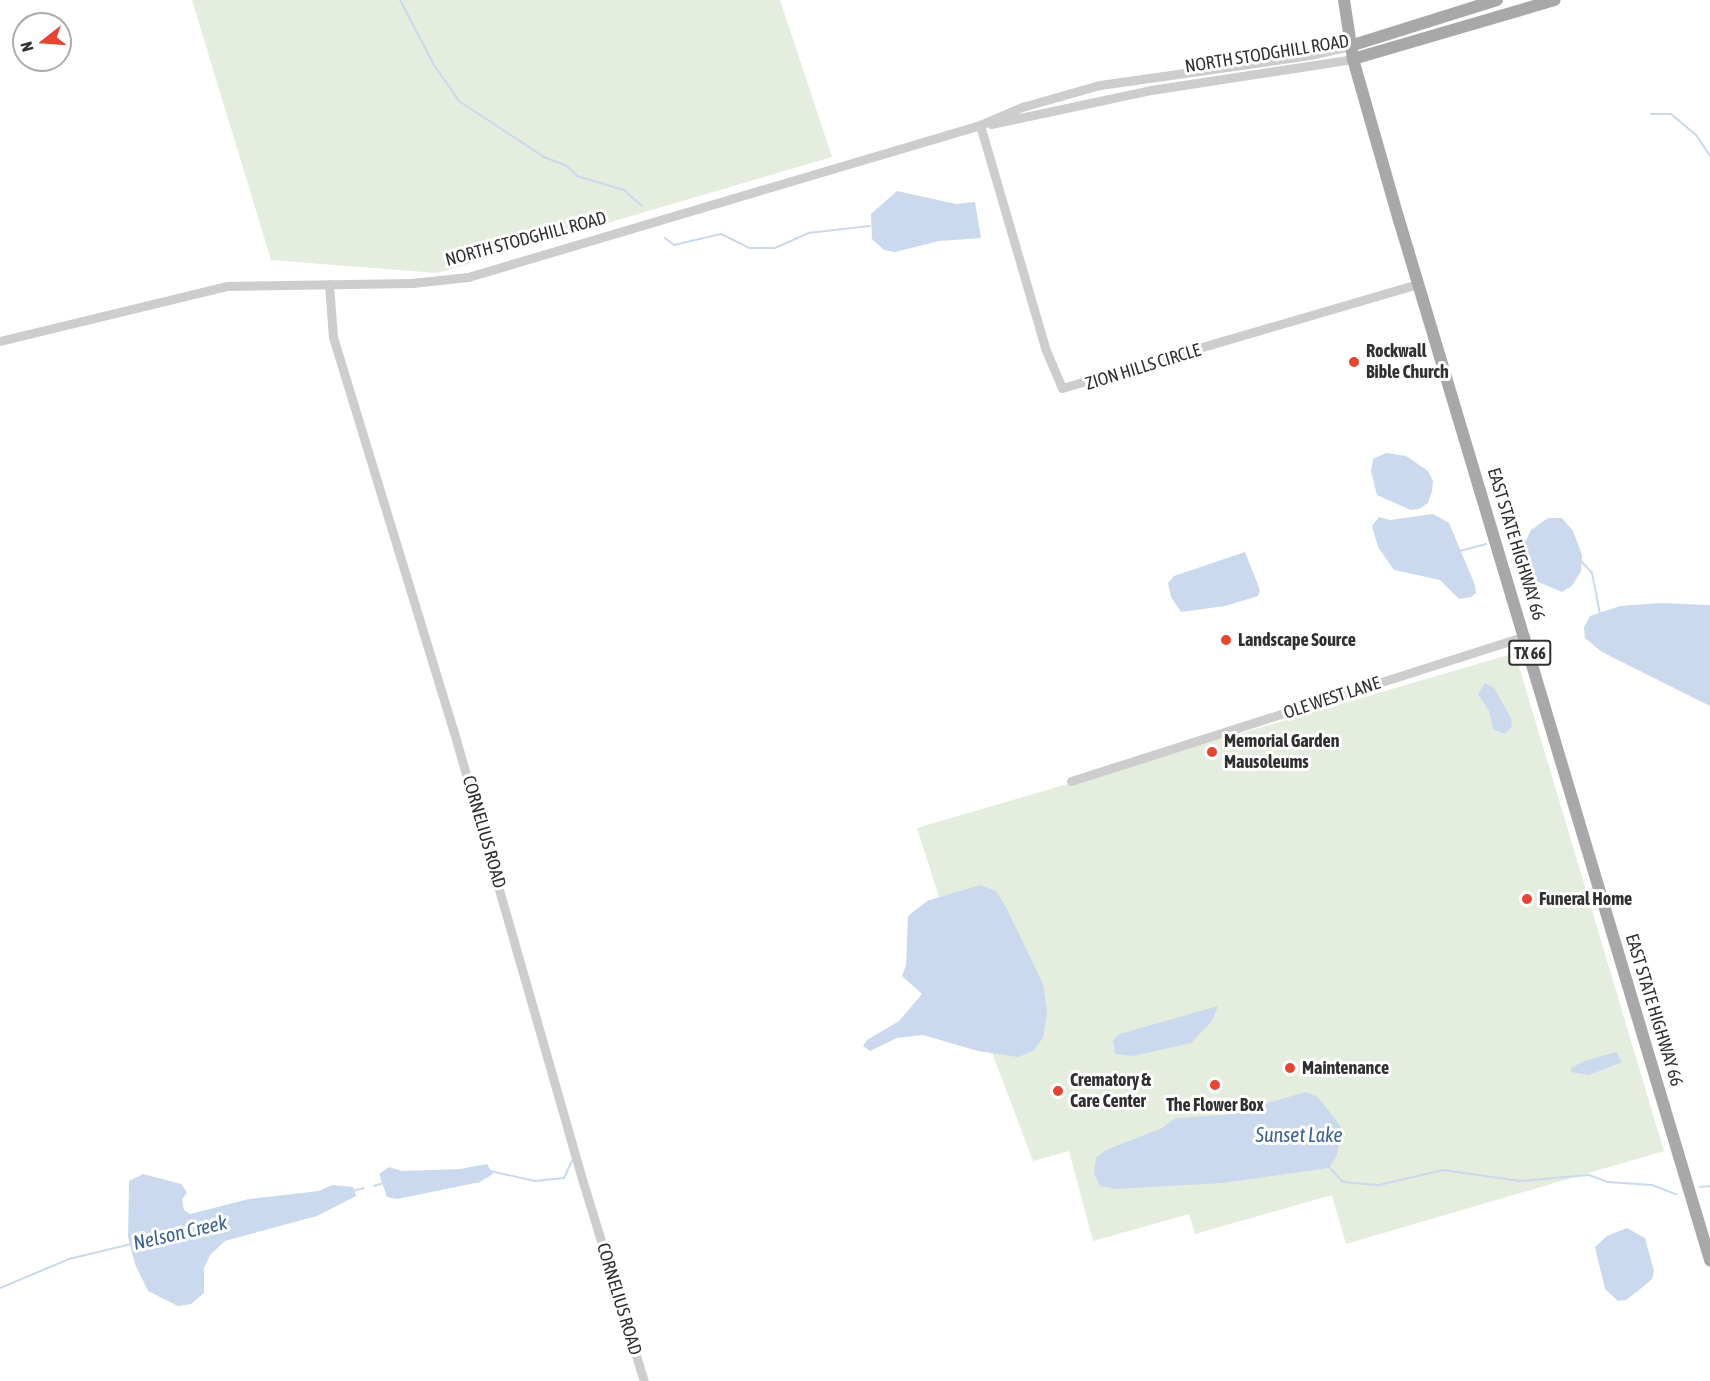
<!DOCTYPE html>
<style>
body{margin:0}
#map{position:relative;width:1710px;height:1381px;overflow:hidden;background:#fff;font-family:"Asap Condensed",sans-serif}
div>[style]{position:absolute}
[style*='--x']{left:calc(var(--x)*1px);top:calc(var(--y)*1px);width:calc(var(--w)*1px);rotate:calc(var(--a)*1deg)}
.green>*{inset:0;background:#e4edde}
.water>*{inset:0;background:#cad9ed}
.stream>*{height:2px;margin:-1px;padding:0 1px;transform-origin:1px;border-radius:1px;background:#cad9ed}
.minor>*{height:9px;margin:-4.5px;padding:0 4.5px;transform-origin:4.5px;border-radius:4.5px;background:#cdcdcd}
.major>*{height:12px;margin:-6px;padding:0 6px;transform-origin:6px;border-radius:6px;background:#a8a8a8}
.dots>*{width:16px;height:16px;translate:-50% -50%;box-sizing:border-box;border:3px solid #fff;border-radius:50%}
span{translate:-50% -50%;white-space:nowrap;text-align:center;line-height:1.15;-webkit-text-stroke:6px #fff;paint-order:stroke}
.shield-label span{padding:2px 4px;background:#fff;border:2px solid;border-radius:4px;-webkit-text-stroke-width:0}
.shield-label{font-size:16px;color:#303030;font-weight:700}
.street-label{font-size:18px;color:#303030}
.poi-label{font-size:18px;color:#303030;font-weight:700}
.left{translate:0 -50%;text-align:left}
.water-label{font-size:20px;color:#3c6295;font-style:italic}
.north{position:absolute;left:12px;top:12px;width:60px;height:60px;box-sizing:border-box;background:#fff;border:2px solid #acacac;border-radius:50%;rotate:253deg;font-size:16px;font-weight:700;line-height:24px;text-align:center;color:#303030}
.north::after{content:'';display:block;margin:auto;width:21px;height:27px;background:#e94431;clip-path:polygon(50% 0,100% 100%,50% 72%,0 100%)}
</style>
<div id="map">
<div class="green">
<div style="clip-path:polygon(192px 0,780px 0,832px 157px,437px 273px,271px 260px)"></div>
<div style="clip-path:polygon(1515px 653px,1664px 1151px,1346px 1244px,1332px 1195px,1195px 1234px,1189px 1214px,1093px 1241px,1069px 1151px,1033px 1161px,971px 997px,917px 828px)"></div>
</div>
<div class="water">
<div style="clip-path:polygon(897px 191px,956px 204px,975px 202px,981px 238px,939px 241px,895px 252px,884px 250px,872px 239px,871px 214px)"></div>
<div style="clip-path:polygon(1386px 453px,1406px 456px,1428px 471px,1433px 481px,1432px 491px,1428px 503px,1419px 509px,1411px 510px,1377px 495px,1371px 471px,1373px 459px)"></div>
<div style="clip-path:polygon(1433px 514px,1449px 523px,1475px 585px,1476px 593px,1471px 597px,1459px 599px,1440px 580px,1394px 570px,1378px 547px,1372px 526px,1379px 517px,1390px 520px)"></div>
<div style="clip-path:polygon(1548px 518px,1562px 518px,1573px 531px,1582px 555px,1581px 571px,1572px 586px,1562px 592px,1536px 581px,1526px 565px,1523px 547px,1531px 530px)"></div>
<div style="clip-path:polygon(1245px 552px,1260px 590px,1258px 596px,1225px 606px,1181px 612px,1171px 597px,1168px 583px,1174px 576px)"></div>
<div style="clip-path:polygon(1660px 603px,1710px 605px,1710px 706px,1602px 652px,1585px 638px,1584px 627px,1590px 616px,1620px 606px)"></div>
<div style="clip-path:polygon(1485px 683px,1494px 688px,1511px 718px,1512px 727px,1504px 734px,1493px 729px,1489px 711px,1478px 694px)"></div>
<div style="clip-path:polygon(980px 885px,996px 891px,1006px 907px,1043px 984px,1047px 1012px,1043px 1038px,1033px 1051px,1018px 1057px,978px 1051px,923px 1035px,897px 1038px,870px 1051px,863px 1046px,867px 1040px,899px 1021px,922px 994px,902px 976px,906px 965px,908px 916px,927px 901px)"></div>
<div style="clip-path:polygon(1218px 1006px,1212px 1021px,1191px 1043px,1133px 1056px,1115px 1054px,1113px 1040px,1120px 1034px)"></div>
<div style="clip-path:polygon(1616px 1052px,1622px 1062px,1589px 1075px,1571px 1072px,1571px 1068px,1584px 1061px)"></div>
<div style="clip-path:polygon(1306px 1092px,1318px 1097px,1342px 1128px,1337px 1155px,1329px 1168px,1222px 1183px,1116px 1189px,1100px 1186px,1094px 1174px,1096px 1158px,1106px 1150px,1162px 1128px,1176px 1118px,1225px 1115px)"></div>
<div style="clip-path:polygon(487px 1164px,493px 1174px,480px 1182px,397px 1199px,387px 1197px,379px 1174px,389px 1167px,402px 1171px,460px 1169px)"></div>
<div style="clip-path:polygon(143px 1174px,181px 1184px,187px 1192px,182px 1200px,184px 1210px,190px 1214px,249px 1199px,319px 1191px,332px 1185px,353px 1187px,356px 1196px,317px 1216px,225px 1241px,210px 1255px,204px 1268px,204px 1293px,191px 1304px,178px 1306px,148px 1291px,135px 1264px,128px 1237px,129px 1181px)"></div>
<div style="clip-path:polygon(1627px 1228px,1645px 1238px,1654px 1271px,1652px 1279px,1638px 1291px,1626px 1300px,1618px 1301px,1605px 1289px,1595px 1247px,1607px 1236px)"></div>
</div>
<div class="stream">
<div style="--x:400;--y:0;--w:73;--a:62.4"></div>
<div style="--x:434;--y:65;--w:44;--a:55.2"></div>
<div style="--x:459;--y:101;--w:102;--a:33.4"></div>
<div style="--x:544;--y:157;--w:25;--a:21"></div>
<div style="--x:567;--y:166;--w:14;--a:45"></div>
<div style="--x:577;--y:176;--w:49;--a:16.6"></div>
<div style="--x:624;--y:190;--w:24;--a:42"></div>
<div style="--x:1651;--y:114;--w:20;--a:0"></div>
<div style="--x:1671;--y:114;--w:33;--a:40"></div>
<div style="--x:1696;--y:135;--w:25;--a:56"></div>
<div style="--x:665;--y:238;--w:11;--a:38"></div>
<div style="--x:674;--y:245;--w:48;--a:-13.2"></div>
<div style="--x:721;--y:234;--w:32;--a:26"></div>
<div style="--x:750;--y:248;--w:25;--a:0"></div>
<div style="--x:775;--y:248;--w:36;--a:-24"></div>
<div style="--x:808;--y:233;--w:62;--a:-6.4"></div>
<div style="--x:1506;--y:538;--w:24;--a:9"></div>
<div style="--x:1460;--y:551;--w:27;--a:-15"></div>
<div style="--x:1580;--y:560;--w:18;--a:47"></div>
<div style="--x:1592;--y:573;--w:42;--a:79"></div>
<div style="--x:1328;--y:1166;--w:22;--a:47"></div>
<div style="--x:1343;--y:1182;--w:36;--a:5"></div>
<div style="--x:1379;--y:1185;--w:66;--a:-13.2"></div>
<div style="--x:1443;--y:1170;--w:78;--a:8.1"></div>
<div style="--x:1520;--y:1181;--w:69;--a:-5"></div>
<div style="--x:1589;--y:1175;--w:20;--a:20"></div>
<div style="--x:1608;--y:1182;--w:44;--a:3.9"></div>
<div style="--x:1652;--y:1185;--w:26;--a:21"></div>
<div style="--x:490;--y:1171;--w:46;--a:12.5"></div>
<div style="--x:535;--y:1181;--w:29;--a:-6"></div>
<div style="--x:564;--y:1178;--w:19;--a:-65"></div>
<div style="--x:374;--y:1186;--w:10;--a:-17"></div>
<div style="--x:1700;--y:1187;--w:10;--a:-6"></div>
<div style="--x:352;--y:1191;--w:12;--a:-14"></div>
<div style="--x:0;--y:1288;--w:75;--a:-22.8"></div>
<div style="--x:69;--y:1259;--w:64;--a:-13.6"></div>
</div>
<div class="minor">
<div style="--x:991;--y:124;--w:164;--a:-12"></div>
<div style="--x:1151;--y:90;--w:204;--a:-8.7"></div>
<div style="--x:980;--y:125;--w:232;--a:73.7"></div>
<div style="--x:1045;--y:348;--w:43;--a:67"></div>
<div style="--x:1062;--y:388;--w:371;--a:-16.3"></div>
<div style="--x:329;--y:284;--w:53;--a:85.7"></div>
<div style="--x:333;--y:337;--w:410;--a:73"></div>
<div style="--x:453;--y:729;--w:471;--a:74"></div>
<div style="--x:583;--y:1182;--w:208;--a:73"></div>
<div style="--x:0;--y:341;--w:234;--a:-13.6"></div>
<div style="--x:227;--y:286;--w:185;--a:-0.9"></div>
<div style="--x:412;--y:283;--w:56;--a:-6.1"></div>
<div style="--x:468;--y:277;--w:534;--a:-16.53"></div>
<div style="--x:980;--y:125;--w:46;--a:-23.2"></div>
<div style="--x:1022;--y:107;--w:81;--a:-15.8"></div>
<div style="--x:1100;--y:85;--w:212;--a:-8.1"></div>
<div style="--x:1310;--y:55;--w:41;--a:-12.7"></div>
<div style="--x:1071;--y:781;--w:477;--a:-17.7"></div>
</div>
<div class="major">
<div style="--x:1344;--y:0;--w:60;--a:81.3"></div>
<div style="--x:1353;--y:59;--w:167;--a:74.1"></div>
<div style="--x:1399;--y:220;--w:1086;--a:73.35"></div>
<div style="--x:1350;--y:46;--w:154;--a:-17.4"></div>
<div style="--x:1353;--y:59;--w:210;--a:-16.3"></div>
</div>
<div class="dots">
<div style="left:1354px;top:362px;background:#e94431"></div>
<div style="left:1226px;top:640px;background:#e94431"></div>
<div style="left:1212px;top:752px;background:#e94431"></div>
<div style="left:1527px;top:899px;background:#e94431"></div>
<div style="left:1290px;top:1068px;background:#e94431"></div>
<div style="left:1215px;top:1085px;background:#e94431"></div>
<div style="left:1058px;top:1091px;background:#e94431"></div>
</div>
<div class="shield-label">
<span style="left:1530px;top:653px">TX 66</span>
</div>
<div class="street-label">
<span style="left:1267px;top:54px;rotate:-9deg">NORTH STODGHILL ROAD</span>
<span style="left:526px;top:239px;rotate:-15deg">NORTH STODGHILL ROAD</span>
<span style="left:1143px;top:367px;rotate:-17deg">ZION HILLS CIRCLE</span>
<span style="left:1516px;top:544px;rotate:73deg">EAST STATE HIGHWAY 66</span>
<span style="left:1332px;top:698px;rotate:-18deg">OLE WEST LANE</span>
<span style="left:484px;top:832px;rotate:74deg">CORNELIUS ROAD</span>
<span style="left:1654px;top:1010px;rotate:73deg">EAST STATE HIGHWAY 66</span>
<span style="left:619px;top:1299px;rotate:73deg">CORNELIUS ROAD</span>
</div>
<div class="poi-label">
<span class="left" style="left:1366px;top:362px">Rockwall<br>Bible Church</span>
<span class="left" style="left:1238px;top:640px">Landscape Source</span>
<span class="left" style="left:1224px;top:752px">Memorial Garden<br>Mausoleums</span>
<span class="left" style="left:1539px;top:899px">Funeral Home</span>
<span class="left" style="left:1302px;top:1068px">Maintenance</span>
<span class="left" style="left:1070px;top:1091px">Crematory &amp;<br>Care Center</span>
<span style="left:1215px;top:1105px">The Flower Box</span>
</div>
<div class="water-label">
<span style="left:1299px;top:1134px">Sunset Lake</span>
<span style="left:180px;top:1232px;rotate:-13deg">Nelson Creek</span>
</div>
<div class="north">N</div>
</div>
